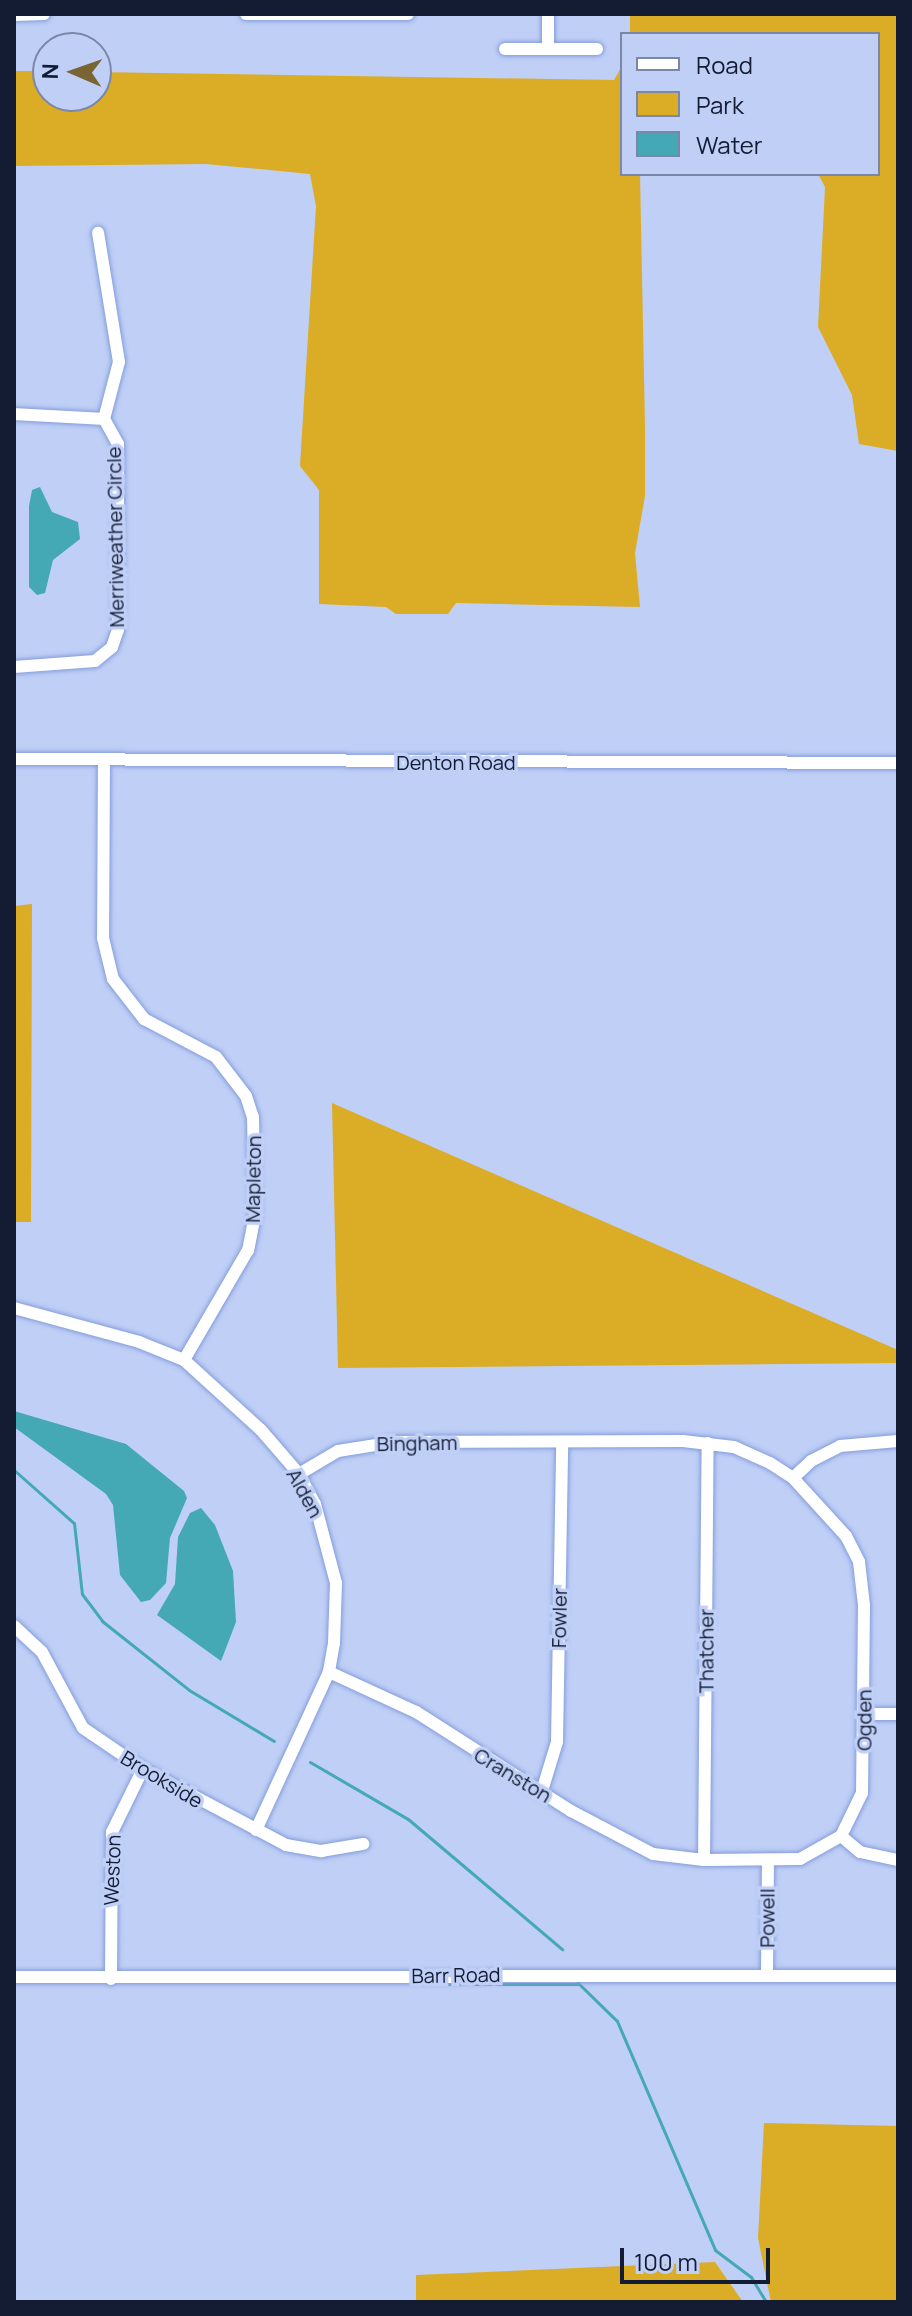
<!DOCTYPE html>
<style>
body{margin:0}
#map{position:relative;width:912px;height:2316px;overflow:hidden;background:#bfcff6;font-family:Manrope,sans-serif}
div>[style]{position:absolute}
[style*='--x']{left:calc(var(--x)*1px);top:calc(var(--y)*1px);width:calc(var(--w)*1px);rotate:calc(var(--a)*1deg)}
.green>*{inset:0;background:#dbac25}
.water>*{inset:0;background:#44a8b5}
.stream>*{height:3px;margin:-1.5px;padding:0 1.5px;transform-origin:1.5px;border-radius:1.5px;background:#44a8b5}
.roads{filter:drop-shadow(0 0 2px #849ddb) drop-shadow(0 0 2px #849ddb)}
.minor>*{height:12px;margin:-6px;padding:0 6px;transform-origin:6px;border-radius:6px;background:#fff}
span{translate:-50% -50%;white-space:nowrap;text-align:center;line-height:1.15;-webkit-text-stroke:7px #bfcff6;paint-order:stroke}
.street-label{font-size:20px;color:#141c34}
.frame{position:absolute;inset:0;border:16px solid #141c34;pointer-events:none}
.legend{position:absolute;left:620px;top:32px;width:260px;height:144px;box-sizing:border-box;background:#bfcff6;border:2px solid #7b87a8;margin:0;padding:10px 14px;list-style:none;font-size:24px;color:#141c34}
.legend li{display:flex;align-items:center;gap:16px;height:40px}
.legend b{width:40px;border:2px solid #7b87a8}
.north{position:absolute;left:32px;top:32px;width:80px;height:80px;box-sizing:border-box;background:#bfcff6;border:2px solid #7b87a8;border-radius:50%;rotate:272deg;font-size:22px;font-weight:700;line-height:32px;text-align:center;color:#141c34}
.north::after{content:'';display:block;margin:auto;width:28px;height:36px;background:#796533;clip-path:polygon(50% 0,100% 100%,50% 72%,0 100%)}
.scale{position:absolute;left:620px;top:2248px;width:150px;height:36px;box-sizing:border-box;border:4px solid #141c34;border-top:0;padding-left:10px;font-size:24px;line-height:28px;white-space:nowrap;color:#141c34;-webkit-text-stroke:6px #bfcff6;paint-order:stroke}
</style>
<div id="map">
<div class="green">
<div style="clip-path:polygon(630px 14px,898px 14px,898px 451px,859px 444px,852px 395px,818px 327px,825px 187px,818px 174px,878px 174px,878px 34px,630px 34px)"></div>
<div style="clip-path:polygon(622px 66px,622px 174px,640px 174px,645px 427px,645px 496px,635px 553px,640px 607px,456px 603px,448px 614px,396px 614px,386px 607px,319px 604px,319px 490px,300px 466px,316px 206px,310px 174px,206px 164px,14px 166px,14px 71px,48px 71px,48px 96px,96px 96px,96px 72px,614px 80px)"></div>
<div style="clip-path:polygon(32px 904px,31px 1222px,14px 1222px,14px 906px)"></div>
<div style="clip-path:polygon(332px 1103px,898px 1350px,898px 1363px,338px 1368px)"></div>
<div style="clip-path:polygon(764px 2123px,898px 2126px,898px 2302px,771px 2302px,758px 2238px)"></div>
<div style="clip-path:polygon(715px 2262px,743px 2302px,416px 2302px,416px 2275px)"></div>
</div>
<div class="water">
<div style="clip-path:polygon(40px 487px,52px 512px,78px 522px,80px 539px,53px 560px,45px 593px,37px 595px,29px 587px,29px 506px,32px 490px)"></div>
<div style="clip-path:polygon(14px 1411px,126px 1444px,184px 1491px,187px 1498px,170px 1538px,166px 1583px,150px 1600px,141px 1602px,120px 1575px,113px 1505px,106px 1494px,14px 1427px)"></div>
<div style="clip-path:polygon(201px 1508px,215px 1525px,233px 1571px,236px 1622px,221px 1661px,157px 1615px,175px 1584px,178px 1537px,190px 1513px)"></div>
</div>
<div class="stream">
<div style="--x:14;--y:1470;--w:80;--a:41.5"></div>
<div style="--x:74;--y:1523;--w:71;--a:83.6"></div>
<div style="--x:82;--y:1594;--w:34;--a:53"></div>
<div style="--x:102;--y:1621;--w:111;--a:38.4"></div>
<div style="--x:189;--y:1690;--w:99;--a:31"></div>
<div style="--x:310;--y:1762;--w:113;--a:30.2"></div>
<div style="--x:408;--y:1819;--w:202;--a:40.2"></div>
<div style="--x:577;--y:1982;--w:56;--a:44.3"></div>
<div style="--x:617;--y:2021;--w:249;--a:66.8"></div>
<div style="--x:715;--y:2250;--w:45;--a:36.9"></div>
<div style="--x:751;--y:2277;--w:29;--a:59"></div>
<div style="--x:441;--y:1984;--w:137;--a:0"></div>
</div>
<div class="roads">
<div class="minor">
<div style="--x:246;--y:14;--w:162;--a:0"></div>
<div style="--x:548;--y:14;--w:33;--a:90"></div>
<div style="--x:14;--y:15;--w:30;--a:-2"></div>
<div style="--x:505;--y:49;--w:92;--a:0"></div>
<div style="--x:14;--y:414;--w:90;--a:3.2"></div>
<div style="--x:14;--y:667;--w:81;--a:-4.2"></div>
<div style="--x:95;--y:661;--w:22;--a:-39"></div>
<div style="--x:112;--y:647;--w:18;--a:-71"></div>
<div style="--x:118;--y:630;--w:186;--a:-90"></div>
<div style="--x:118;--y:444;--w:29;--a:-119"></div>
<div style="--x:104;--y:419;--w:59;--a:-75.3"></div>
<div style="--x:119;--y:362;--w:131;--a:-99.2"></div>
<div style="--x:14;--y:759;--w:884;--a:0.26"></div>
<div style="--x:104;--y:759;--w:179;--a:90.3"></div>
<div style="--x:103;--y:938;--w:42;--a:76.3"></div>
<div style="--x:113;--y:979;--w:51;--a:52.2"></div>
<div style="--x:144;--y:1019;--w:81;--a:27.8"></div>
<div style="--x:216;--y:1057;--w:49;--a:52.4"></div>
<div style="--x:246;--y:1096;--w:22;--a:72"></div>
<div style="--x:253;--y:1117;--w:98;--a:88.8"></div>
<div style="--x:255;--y:1215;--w:36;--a:101"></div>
<div style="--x:248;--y:1250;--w:127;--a:120.2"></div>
<div style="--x:14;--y:1308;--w:130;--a:15.2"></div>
<div style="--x:139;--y:1342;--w:48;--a:21.8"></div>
<div style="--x:184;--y:1360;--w:104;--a:42.3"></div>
<div style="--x:261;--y:1430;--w:58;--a:49.2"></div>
<div style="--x:299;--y:1474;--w:34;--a:62"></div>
<div style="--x:315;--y:1504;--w:82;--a:75.1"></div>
<div style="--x:336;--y:1583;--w:60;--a:91.9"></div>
<div style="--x:334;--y:1643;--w:29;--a:100"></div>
<div style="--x:329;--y:1672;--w:174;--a:114.8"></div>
<div style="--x:299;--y:1474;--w:45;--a:-30.5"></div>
<div style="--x:338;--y:1451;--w:58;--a:-9"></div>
<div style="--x:395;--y:1442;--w:288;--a:-0.2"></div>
<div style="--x:683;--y:1441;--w:51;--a:6.7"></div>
<div style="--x:734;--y:1447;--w:39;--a:24"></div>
<div style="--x:770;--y:1463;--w:27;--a:33"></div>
<div style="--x:793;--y:1478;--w:79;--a:47.6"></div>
<div style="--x:846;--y:1536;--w:29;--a:63"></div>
<div style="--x:859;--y:1562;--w:43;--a:83.4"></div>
<div style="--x:864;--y:1605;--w:188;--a:90.6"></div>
<div style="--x:862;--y:1793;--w:48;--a:116"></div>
<div style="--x:841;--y:1836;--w:47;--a:150.7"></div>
<div style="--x:800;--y:1859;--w:96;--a:179.4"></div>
<div style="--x:704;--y:1860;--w:51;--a:-173.3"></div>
<div style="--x:653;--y:1854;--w:93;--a:-152.3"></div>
<div style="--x:571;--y:1811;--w:184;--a:-147.4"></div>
<div style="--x:416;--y:1712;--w:96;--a:-155.3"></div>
<div style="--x:793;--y:1478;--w:25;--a:-43"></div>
<div style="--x:811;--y:1461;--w:33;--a:-27"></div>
<div style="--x:840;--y:1446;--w:58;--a:-4.9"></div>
<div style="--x:14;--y:1626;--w:38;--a:43"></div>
<div style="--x:42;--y:1652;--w:86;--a:61.7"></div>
<div style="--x:83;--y:1728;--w:73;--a:34.3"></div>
<div style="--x:143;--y:1769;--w:162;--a:28"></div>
<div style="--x:286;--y:1845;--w:36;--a:10"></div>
<div style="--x:321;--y:1851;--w:43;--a:-9.5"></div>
<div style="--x:864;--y:1714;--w:34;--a:0"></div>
<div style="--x:542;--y:1791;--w:51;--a:-73"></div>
<div style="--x:557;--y:1742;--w:299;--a:-89"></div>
<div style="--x:841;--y:1836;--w:25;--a:40"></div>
<div style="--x:860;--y:1852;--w:39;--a:12"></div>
<div style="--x:704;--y:1860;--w:417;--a:-89.5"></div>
<div style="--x:767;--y:1975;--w:115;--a:-89.5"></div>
<div style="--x:14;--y:1977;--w:884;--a:-0.06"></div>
<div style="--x:111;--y:1979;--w:147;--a:-89.6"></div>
<div style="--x:112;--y:1832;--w:70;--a:-63.8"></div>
</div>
</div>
<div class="street-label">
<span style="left:115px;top:537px;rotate:-91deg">Merriweather Circle</span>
<span style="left:456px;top:762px">Denton Road</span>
<span style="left:253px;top:1179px;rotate:-89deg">Mapleton</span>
<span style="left:417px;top:1443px;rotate:-1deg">Bingham</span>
<span style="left:305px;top:1493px;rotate:61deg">Alden</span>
<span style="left:559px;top:1618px;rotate:-89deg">Fowler</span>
<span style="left:706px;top:1651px;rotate:-90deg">Thatcher</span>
<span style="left:864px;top:1720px;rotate:-90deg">Ogden</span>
<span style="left:513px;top:1775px;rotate:31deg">Cranston</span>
<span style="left:162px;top:1779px;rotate:31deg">Brookside</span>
<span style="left:112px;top:1870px;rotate:-88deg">Weston</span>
<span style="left:767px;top:1918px;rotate:-90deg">Powell</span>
<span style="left:456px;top:1975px;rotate:-1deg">Barr Road</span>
</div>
<div class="frame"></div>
<ul class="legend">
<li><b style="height:10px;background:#fff"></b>Road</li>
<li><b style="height:22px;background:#dbac25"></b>Park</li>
<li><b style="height:22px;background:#44a8b5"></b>Water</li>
</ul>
<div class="north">N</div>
<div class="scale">100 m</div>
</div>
